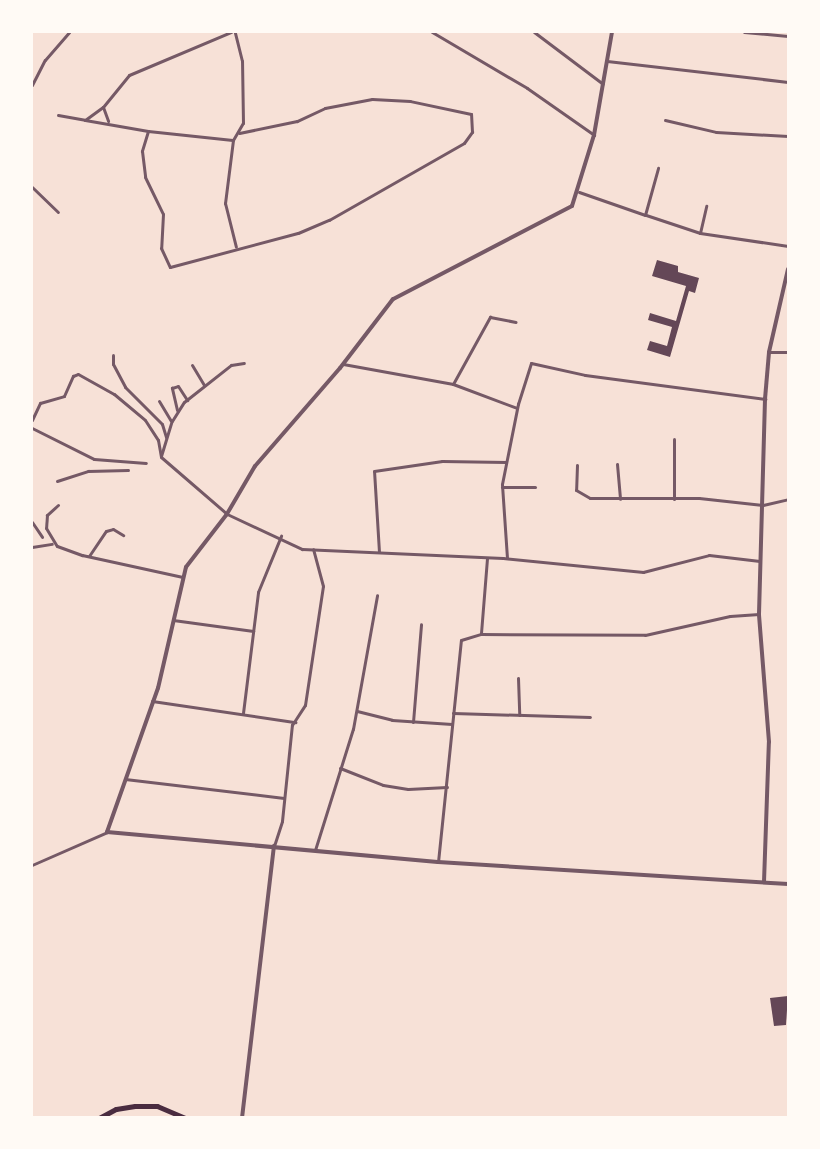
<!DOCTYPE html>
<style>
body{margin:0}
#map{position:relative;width:820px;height:1149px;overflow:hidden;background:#f7e1d7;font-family:"Nunito Sans",sans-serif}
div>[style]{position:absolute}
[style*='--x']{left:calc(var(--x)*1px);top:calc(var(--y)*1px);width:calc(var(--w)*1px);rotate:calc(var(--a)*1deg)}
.building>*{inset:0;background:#644757}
.minor>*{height:3px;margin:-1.5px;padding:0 1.5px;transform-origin:1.5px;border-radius:1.5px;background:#755966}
.tertiary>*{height:4px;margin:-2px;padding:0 2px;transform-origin:2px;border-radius:2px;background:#755966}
.trunk>*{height:5px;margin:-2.5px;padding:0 2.5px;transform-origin:2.5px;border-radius:2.5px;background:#4a2c40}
span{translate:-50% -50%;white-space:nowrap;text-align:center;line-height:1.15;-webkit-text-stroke:6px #fffaf5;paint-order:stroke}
.frame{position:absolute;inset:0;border:33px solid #fffaf5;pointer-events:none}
</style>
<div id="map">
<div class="building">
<div style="clip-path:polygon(657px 260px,678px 266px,678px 272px,699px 278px,695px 293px,689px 291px,670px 357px,647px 350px,650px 341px,667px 346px,672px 327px,648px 320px,650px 313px,676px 321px,686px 286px,652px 276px)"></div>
<div style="clip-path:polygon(788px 996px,786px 1025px,774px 1026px,770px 998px)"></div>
</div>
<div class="minor">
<div style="--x:432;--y:32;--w:110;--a:30.5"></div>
<div style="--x:527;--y:88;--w:82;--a:35"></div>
<div style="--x:534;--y:32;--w:86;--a:37"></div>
<div style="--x:744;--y:32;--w:44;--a:5.2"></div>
<div style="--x:607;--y:61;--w:182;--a:6.6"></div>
<div style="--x:32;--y:85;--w:28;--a:-63"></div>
<div style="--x:45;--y:60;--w:37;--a:-49"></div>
<div style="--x:103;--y:107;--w:15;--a:70"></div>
<div style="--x:58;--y:115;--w:27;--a:10"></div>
<div style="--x:85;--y:120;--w:22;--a:-36"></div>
<div style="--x:103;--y:107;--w:41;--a:-50.9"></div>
<div style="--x:129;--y:75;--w:111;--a:-22.9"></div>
<div style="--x:85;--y:120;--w:64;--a:9.9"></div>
<div style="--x:148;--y:131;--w:21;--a:107"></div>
<div style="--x:142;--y:151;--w:26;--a:83"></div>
<div style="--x:145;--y:177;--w:41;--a:64.1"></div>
<div style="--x:163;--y:214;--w:34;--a:93"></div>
<div style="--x:161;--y:248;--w:21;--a:65"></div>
<div style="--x:170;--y:267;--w:132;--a:-14.9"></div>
<div style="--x:298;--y:233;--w:34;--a:-23"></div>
<div style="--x:329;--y:220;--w:155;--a:-29.7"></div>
<div style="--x:464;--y:143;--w:14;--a:-54"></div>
<div style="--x:472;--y:132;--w:18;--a:-93"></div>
<div style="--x:471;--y:114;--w:62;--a:-168"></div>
<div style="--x:410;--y:101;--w:38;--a:-177"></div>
<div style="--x:372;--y:99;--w:48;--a:169.2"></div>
<div style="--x:325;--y:108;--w:31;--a:155"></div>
<div style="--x:297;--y:121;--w:59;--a:168.3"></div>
<div style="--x:665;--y:120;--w:52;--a:13.2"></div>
<div style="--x:716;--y:132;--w:72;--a:3.2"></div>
<div style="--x:148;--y:131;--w:85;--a:6"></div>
<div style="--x:233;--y:140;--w:20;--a:-60"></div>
<div style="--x:243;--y:123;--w:62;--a:-90.9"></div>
<div style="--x:242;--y:61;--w:30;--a:-104"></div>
<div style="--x:233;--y:140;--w:64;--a:97.2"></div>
<div style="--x:225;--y:203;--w:45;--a:76"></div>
<div style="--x:32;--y:187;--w:36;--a:44"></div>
<div style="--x:579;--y:192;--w:70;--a:19.2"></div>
<div style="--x:645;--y:215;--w:49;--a:-74.5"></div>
<div style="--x:646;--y:215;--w:57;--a:18.4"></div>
<div style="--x:700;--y:233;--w:28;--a:-77"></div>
<div style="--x:700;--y:233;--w:89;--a:8.4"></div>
<div style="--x:769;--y:352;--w:19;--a:0"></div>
<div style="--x:113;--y:355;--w:9;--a:90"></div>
<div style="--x:113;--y:364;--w:26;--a:62"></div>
<div style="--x:125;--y:387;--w:52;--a:45"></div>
<div style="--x:162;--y:424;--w:14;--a:73"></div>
<div style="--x:343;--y:364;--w:112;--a:10.3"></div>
<div style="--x:453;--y:384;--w:68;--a:20.6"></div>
<div style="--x:192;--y:365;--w:23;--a:59"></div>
<div style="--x:453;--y:384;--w:77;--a:-61.1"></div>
<div style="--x:490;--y:317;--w:26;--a:11"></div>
<div style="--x:159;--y:401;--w:23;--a:59"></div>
<div style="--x:177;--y:410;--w:23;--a:-103"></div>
<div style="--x:172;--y:388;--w:6;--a:-18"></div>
<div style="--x:178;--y:386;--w:17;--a:57"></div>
<div style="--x:32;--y:420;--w:19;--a:-65"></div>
<div style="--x:40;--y:403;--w:25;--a:-16"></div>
<div style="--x:64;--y:396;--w:22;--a:-66"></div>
<div style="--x:73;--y:376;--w:5;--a:-22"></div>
<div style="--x:78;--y:374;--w:41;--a:29.1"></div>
<div style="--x:114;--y:394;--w:40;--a:40"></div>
<div style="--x:145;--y:420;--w:24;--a:57"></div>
<div style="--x:158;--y:440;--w:17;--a:80"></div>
<div style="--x:161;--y:457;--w:87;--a:40.8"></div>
<div style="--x:227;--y:514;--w:83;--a:25"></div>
<div style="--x:302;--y:549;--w:201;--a:2.6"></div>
<div style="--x:503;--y:558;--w:141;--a:5.7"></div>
<div style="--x:643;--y:572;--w:68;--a:-14.4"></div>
<div style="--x:709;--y:555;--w:51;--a:6.7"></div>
<div style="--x:32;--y:428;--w:69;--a:26.6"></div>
<div style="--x:94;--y:459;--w:52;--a:4.4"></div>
<div style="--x:674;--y:439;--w:60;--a:90"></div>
<div style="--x:161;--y:456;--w:37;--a:-73"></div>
<div style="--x:172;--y:421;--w:22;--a:-58"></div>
<div style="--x:184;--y:402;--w:60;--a:-38.2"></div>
<div style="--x:231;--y:365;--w:13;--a:-9"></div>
<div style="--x:617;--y:464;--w:35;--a:85"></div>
<div style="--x:577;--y:465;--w:25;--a:92"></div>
<div style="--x:576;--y:490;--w:16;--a:30"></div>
<div style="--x:590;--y:498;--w:109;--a:0"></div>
<div style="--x:699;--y:498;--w:64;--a:6.2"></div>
<div style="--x:763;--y:505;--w:26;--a:-13"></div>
<div style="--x:57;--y:481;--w:33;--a:-18"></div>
<div style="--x:88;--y:471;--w:40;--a:-1.4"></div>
<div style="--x:502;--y:487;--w:33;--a:0"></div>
<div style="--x:58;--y:505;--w:15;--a:138"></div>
<div style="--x:47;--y:515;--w:13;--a:94"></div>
<div style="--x:46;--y:528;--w:21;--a:59"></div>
<div style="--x:57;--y:546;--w:27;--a:20"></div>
<div style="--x:82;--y:555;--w:103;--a:12.3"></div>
<div style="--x:32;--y:522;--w:18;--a:56"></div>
<div style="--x:32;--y:547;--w:20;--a:-9"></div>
<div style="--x:379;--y:552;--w:81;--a:-93.5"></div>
<div style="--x:374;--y:471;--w:69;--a:-8.4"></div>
<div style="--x:442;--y:461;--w:64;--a:0.9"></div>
<div style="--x:89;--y:556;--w:30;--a:-56"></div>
<div style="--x:106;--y:531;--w:7;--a:-16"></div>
<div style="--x:113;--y:529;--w:12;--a:31"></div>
<div style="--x:507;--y:558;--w:74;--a:-93.9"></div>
<div style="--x:502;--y:484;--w:82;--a:-78.7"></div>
<div style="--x:518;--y:404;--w:43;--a:-72.4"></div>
<div style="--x:531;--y:363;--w:55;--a:12.5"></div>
<div style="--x:585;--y:375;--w:182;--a:7.6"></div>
<div style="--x:173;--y:620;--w:81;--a:7.8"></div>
<div style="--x:481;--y:633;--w:75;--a:-85.4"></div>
<div style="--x:518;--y:678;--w:37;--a:88"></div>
<div style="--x:152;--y:701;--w:145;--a:8.4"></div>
<div style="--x:357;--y:711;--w:36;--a:14"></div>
<div style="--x:392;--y:720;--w:60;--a:3.8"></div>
<div style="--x:243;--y:713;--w:122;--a:-82.9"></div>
<div style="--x:258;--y:592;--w:61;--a:-67.7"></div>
<div style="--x:453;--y:713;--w:137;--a:1.7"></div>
<div style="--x:413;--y:722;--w:98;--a:-85.3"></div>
<div style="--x:340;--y:768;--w:46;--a:21.6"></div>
<div style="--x:383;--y:785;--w:25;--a:9"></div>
<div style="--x:408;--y:789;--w:39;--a:-3"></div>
<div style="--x:125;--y:779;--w:160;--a:6.8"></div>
<div style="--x:274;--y:846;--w:26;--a:-72"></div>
<div style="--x:282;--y:821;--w:97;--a:-84.1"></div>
<div style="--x:292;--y:725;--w:24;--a:-57"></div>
<div style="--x:305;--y:705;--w:120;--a:-81.4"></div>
<div style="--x:323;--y:586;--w:38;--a:-105"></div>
<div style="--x:315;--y:850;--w:127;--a:-72.6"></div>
<div style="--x:353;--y:729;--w:136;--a:-79.8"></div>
<div style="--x:438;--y:862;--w:223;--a:-84.1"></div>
<div style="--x:461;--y:640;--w:21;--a:-17"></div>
<div style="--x:481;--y:634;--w:164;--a:0.3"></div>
<div style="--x:645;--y:635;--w:87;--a:-12.6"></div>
<div style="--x:730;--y:616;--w:29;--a:-4"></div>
<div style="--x:32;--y:865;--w:82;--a:-23.7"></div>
</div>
<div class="tertiary">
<div style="--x:612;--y:32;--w:105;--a:99.9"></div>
<div style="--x:594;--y:135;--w:74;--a:107.2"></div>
<div style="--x:572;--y:206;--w:202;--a:152.5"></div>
<div style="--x:393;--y:299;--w:87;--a:127.5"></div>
<div style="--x:340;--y:368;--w:130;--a:130.9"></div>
<div style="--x:255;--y:466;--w:56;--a:120.3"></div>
<div style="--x:227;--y:514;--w:67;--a:127.7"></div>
<div style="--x:186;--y:567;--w:124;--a:103"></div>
<div style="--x:158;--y:688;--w:153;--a:109.5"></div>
<div style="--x:107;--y:832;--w:332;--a:5.2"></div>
<div style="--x:438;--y:862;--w:351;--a:3.6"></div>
<div style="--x:764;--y:882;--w:140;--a:-88"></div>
<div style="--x:769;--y:742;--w:128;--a:-94.5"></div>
<div style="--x:759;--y:614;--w:215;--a:-88.4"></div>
<div style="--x:765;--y:399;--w:47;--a:-85.1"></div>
<div style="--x:769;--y:352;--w:85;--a:-77.1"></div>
<div style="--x:242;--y:1118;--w:274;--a:-83.3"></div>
</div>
<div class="trunk">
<div style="--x:99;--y:1118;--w:19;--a:-28"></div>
<div style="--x:116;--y:1109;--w:19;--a:-9"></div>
<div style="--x:135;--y:1106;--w:22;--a:0"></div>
<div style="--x:157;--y:1106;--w:30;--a:23"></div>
</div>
<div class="frame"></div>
</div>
